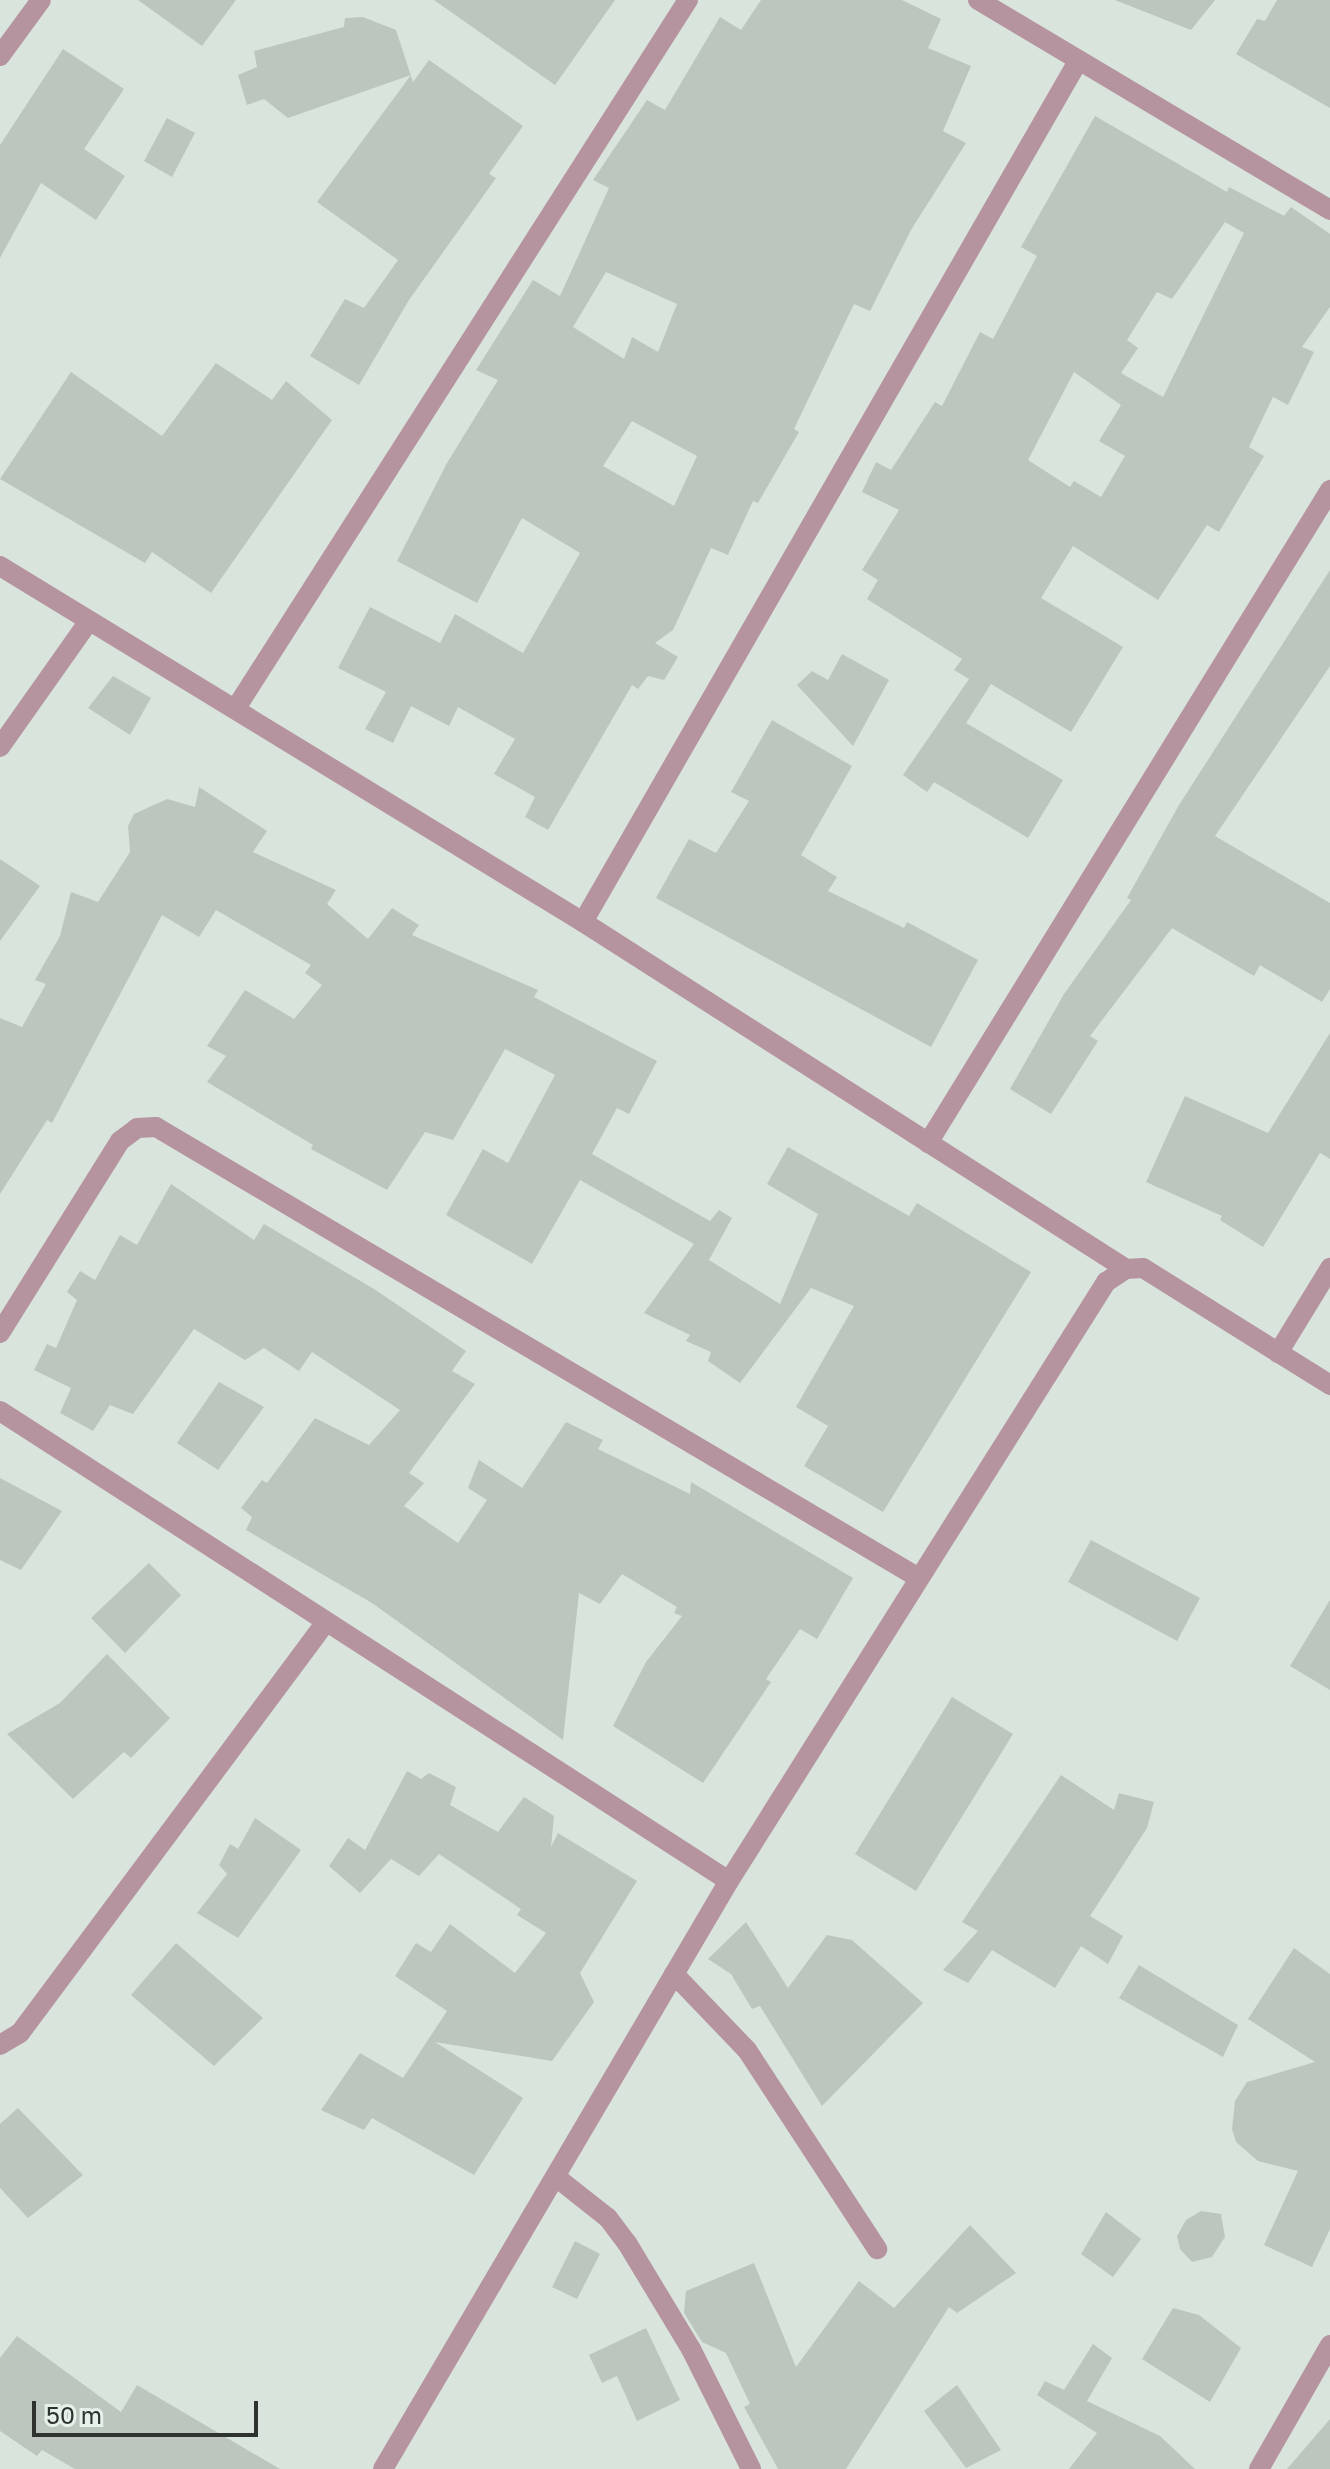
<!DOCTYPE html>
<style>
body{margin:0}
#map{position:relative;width:1330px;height:2469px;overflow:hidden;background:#d9e4dc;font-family:"Golos Text",sans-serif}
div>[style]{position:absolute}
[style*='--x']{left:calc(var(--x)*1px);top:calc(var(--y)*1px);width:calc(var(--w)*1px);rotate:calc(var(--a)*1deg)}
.building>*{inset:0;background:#bcc6bf}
.minor>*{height:20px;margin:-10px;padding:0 10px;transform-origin:10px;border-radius:10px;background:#b5949f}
span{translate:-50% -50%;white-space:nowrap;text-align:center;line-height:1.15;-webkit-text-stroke:6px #e6f1ea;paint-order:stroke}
.scale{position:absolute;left:32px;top:2401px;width:226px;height:36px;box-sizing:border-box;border:4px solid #2f3330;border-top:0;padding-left:10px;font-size:24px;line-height:28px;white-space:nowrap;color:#2f3330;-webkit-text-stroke:6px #e6f1ea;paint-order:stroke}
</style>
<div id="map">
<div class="building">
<div style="clip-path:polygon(138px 0,236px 0,202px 46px)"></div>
<div style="clip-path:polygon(434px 0,615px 0,555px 85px)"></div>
<div style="clip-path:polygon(evenodd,761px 0,902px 0,941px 19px,928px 48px,971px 66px,943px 131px,966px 143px,911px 230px,870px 311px,854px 304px,794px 429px,799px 432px,758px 503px,753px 501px,728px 555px,711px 548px,673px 630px,655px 643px,678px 657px,664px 680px,648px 676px,638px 689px,632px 685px,548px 830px,525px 817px,535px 797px,494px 774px,515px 739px,458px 707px,449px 726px,411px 706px,393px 743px,365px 729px,386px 692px,338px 668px,370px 607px,440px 643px,455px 614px,523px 653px,580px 553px,522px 518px,477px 603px,397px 561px,447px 463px,498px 380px,476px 370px,533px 280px,560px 296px,609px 188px,593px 180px,647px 100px,665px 110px,720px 17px,741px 30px,761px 0,606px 272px,677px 304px,658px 352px,632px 337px,624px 359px,573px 327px,606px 272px,761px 0,632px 421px,697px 456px,674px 506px,603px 466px,632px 421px)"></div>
<div style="clip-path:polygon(1115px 0,1215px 0,1191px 30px)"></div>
<div style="clip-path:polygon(1277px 0,1330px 0,1330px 108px,1236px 54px,1257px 19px,1265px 21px)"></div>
<div style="clip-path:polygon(363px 17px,396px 30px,413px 82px,429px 60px,523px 126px,489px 174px,496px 178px,409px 300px,359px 385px,310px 356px,345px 299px,364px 308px,398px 260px,317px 202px,411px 75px,288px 118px,264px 99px,247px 105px,238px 75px,257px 67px,254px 51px,344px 27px,345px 18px)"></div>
<div style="clip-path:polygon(63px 49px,124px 89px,84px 149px,125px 176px,96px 220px,41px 183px,0 258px,0 145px)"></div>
<div style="clip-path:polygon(evenodd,1095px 116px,1227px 192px,1229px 187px,1284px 216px,1291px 207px,1330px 234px,1330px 307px,1302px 347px,1314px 352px,1288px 405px,1273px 397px,1249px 447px,1264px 456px,1219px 532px,1207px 525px,1158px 600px,1073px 546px,1041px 598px,1123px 647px,1071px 732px,991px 684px,966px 723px,1063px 780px,1028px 838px,934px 782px,927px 792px,903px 775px,969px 679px,954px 670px,962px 659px,867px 599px,878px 580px,862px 570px,899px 510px,862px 492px,876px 462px,891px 470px,935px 402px,942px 406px,980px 332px,993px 339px,1037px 256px,1021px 247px,1095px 116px,1225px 222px,1244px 233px,1163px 397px,1121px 373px,1138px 348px,1127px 340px,1157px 292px,1172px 299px,1225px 222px,1095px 116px,1074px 372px,1121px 405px,1099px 441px,1125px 456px,1101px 497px,1074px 481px,1070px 487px,1028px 460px,1074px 372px)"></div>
<div style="clip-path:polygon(167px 118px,195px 133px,172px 177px,144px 161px)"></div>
<div style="clip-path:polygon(216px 363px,272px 400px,286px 381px,332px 420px,211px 593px,152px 552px,145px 563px,0 479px,71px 372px,162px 436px)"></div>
<div style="clip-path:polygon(1330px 570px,1330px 666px,1215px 836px,1330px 903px,1330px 989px,1322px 1002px,1260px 965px,1254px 976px,1172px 928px,1090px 1036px,1098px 1041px,1051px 1114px,1010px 1089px,1064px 994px,1131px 900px,1127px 898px,1179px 805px)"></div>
<div style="clip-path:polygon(842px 654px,889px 680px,853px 746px,797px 685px,812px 671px,828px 680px)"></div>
<div style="clip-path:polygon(113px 676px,151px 698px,130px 735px,88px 708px)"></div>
<div style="clip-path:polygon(772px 720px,852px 766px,801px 855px,837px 877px,828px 891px,904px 928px,907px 922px,978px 960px,931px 1047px,656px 898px,689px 839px,716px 853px,749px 801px,731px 792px)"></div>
<div style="clip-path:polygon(199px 787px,267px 831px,253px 852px,336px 890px,327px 904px,368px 939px,392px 908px,419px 925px,412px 935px,538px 990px,534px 997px,657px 1061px,629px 1114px,617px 1108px,592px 1154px,710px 1221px,719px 1210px,732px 1218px,709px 1260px,780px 1304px,818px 1214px,767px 1184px,788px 1147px,909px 1216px,917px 1203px,1031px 1272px,883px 1512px,804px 1466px,828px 1426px,796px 1407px,854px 1306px,811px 1288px,740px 1383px,708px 1361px,711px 1352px,686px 1341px,690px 1335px,644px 1313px,694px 1244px,580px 1180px,532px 1264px,446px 1215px,483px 1149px,508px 1163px,555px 1075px,505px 1049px,453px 1140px,425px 1132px,387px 1190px,311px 1149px,313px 1145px,207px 1082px,226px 1056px,207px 1046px,245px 990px,294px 1019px,322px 985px,305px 973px,311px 965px,216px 910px,199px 937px,162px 915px,52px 1123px,47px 1120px,0 1194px,0 1018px,22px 1027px,46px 984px,35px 980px,60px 936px,71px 892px,98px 902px,130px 852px,128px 826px,134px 814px,167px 799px,195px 807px)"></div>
<div style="clip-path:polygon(0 859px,40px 886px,0 941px)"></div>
<div style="clip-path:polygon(1330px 1033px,1330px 1159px,1320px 1153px,1263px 1247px,1220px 1220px,1222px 1216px,1146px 1182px,1185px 1096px,1268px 1133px)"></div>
<div style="clip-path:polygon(171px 1184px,254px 1240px,264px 1224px,374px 1289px,466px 1351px,452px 1371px,475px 1384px,409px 1473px,424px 1483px,404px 1506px,458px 1543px,487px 1500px,468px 1488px,479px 1460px,522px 1488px,566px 1422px,603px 1440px,598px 1449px,690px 1494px,691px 1482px,853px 1578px,817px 1639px,800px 1629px,766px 1679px,771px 1682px,703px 1783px,613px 1726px,646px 1662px,682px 1616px,674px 1613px,677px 1607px,622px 1574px,600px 1604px,579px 1593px,563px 1740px,372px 1603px,246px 1530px,252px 1517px,241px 1508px,262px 1480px,267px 1483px,315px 1418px,369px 1445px,400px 1410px,312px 1352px,299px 1371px,264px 1348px,245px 1360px,194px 1329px,133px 1414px,110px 1405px,93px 1431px,60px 1413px,71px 1388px,34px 1370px,47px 1344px,56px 1348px,77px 1300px,67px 1292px,80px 1271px,95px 1280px,120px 1235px,137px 1245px)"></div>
<div style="clip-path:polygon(219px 1382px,264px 1407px,218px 1470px,177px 1443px)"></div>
<div style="clip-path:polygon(0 1478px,62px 1511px,21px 1570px,0 1560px)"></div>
<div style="clip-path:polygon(1091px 1540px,1200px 1598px,1177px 1641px,1068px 1582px)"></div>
<div style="clip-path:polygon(149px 1563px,181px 1595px,125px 1653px,91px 1618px)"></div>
<div style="clip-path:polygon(1330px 1600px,1330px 1690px,1290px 1666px)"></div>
<div style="clip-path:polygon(107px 1654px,170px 1718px,131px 1758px,124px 1752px,73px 1799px,7px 1734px,60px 1703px)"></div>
<div style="clip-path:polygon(952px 1697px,1013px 1734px,916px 1891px,855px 1854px)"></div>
<div style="clip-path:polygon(407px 1771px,421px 1779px,429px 1773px,456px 1787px,450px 1805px,498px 1832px,524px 1797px,554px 1816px,551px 1847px,558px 1833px,637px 1881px,580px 1973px,594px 2002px,552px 2061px,435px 2042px,523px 2098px,474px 2175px,372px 2118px,364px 2130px,321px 2110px,360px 2053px,403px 2078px,447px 2011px,395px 1976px,416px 1943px,431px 1952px,450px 1924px,515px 1973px,546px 1933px,517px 1915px,521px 1909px,439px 1854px,419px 1876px,391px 1859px,360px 1893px,329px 1866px,348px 1838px,365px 1850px)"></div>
<div style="clip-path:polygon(1061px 1775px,1114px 1810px,1119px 1793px,1154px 1802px,1147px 1828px,1090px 1916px,1123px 1936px,1108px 1964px,1081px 1946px,1055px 1988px,992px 1950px,968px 1983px,943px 1970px,978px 1931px,962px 1922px)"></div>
<div style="clip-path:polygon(255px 1818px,301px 1850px,238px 1938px,197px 1913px,227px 1874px,219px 1865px,230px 1844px,238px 1849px)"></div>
<div style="clip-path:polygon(746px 1922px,788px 1988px,827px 1935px,852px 1940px,923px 2003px,822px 2106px,760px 2006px,752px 2009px,731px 1974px,708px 1959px)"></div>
<div style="clip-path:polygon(176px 1943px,263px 2018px,214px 2066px,131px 1995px)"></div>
<div style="clip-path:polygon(1294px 1948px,1330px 1974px,1330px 2229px,1312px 2267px,1264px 2245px,1298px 2171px,1258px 2161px,1236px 2142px,1232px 2129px,1235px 2101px,1247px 2082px,1315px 2062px,1248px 2019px)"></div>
<div style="clip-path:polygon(1139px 1965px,1238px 2025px,1223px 2057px,1119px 1998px)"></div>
<div style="clip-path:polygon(18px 2108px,83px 2175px,28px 2218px,0 2188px,0 2124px)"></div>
<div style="clip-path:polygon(1201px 2211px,1221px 2214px,1225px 2237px,1212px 2257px,1192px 2262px,1180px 2249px,1177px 2236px,1186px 2220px)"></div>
<div style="clip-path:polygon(1106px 2212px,1141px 2239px,1113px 2277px,1081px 2254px)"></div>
<div style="clip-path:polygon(970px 2225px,1016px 2273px,957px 2313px,949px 2307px,846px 2469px,778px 2469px,744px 2407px,750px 2404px,726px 2353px,702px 2342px,684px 2313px,686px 2291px,754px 2263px,796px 2367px,859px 2281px,894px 2308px)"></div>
<div style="clip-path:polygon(575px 2241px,600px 2254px,577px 2299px,552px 2287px)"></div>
<div style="clip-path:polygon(1173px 2308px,1199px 2315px,1241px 2348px,1210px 2402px,1142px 2359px)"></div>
<div style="clip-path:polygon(646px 2328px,680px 2400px,637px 2421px,617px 2376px,602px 2383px,589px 2355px)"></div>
<div style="clip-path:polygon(17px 2336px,121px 2412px,137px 2385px,280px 2469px,75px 2469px,42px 2450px,37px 2456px,0 2431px,0 2358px)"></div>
<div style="clip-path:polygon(1093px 2344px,1112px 2358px,1087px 2401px,1160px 2436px,1195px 2469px,1069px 2469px,1097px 2433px,1037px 2395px,1045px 2381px,1064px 2390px)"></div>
<div style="clip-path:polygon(957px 2385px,1001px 2450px,966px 2468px,924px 2411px)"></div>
<div style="clip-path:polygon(1330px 2419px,1330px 2469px,1287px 2469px)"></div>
</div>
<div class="minor">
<div style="--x:978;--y:0;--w:410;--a:30.8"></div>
<div style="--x:0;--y:56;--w:69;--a:-53.8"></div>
<div style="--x:0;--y:566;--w:683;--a:31.41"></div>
<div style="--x:583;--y:922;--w:644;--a:32.58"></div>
<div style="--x:236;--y:708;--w:840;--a:-57.45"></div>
<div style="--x:0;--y:747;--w:154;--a:-54.8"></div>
<div style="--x:583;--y:922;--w:993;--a:-60.1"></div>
<div style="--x:928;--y:1143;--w:767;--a:-58.38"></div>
<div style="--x:0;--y:1333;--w:226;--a:-58"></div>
<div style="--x:120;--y:1141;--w:21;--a:-37"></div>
<div style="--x:137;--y:1128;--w:19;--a:-3"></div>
<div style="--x:156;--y:1127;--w:886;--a:30.59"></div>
<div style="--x:1278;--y:1353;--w:100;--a:-58.5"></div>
<div style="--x:0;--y:1411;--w:867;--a:32.81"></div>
<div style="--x:674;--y:1974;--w:105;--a:46.2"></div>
<div style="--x:747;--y:2050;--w:238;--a:56.8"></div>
<div style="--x:0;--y:2045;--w:23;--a:-31"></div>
<div style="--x:20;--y:2033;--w:512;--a:-53.33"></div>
<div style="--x:556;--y:2177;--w:66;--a:38.3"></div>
<div style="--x:608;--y:2218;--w:31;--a:53"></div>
<div style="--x:627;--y:2243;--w:124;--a:58.9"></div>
<div style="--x:691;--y:2349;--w:134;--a:63.4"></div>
<div style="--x:383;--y:2469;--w:682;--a:-59.53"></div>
<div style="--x:729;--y:1881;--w:708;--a:-57.81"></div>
<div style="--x:1106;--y:1282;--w:24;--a:-33"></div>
<div style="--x:1126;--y:1269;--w:17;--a:-3"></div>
<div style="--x:1143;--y:1268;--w:221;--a:32"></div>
<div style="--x:1259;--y:2469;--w:143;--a:-60.2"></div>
</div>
<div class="scale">50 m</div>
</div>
